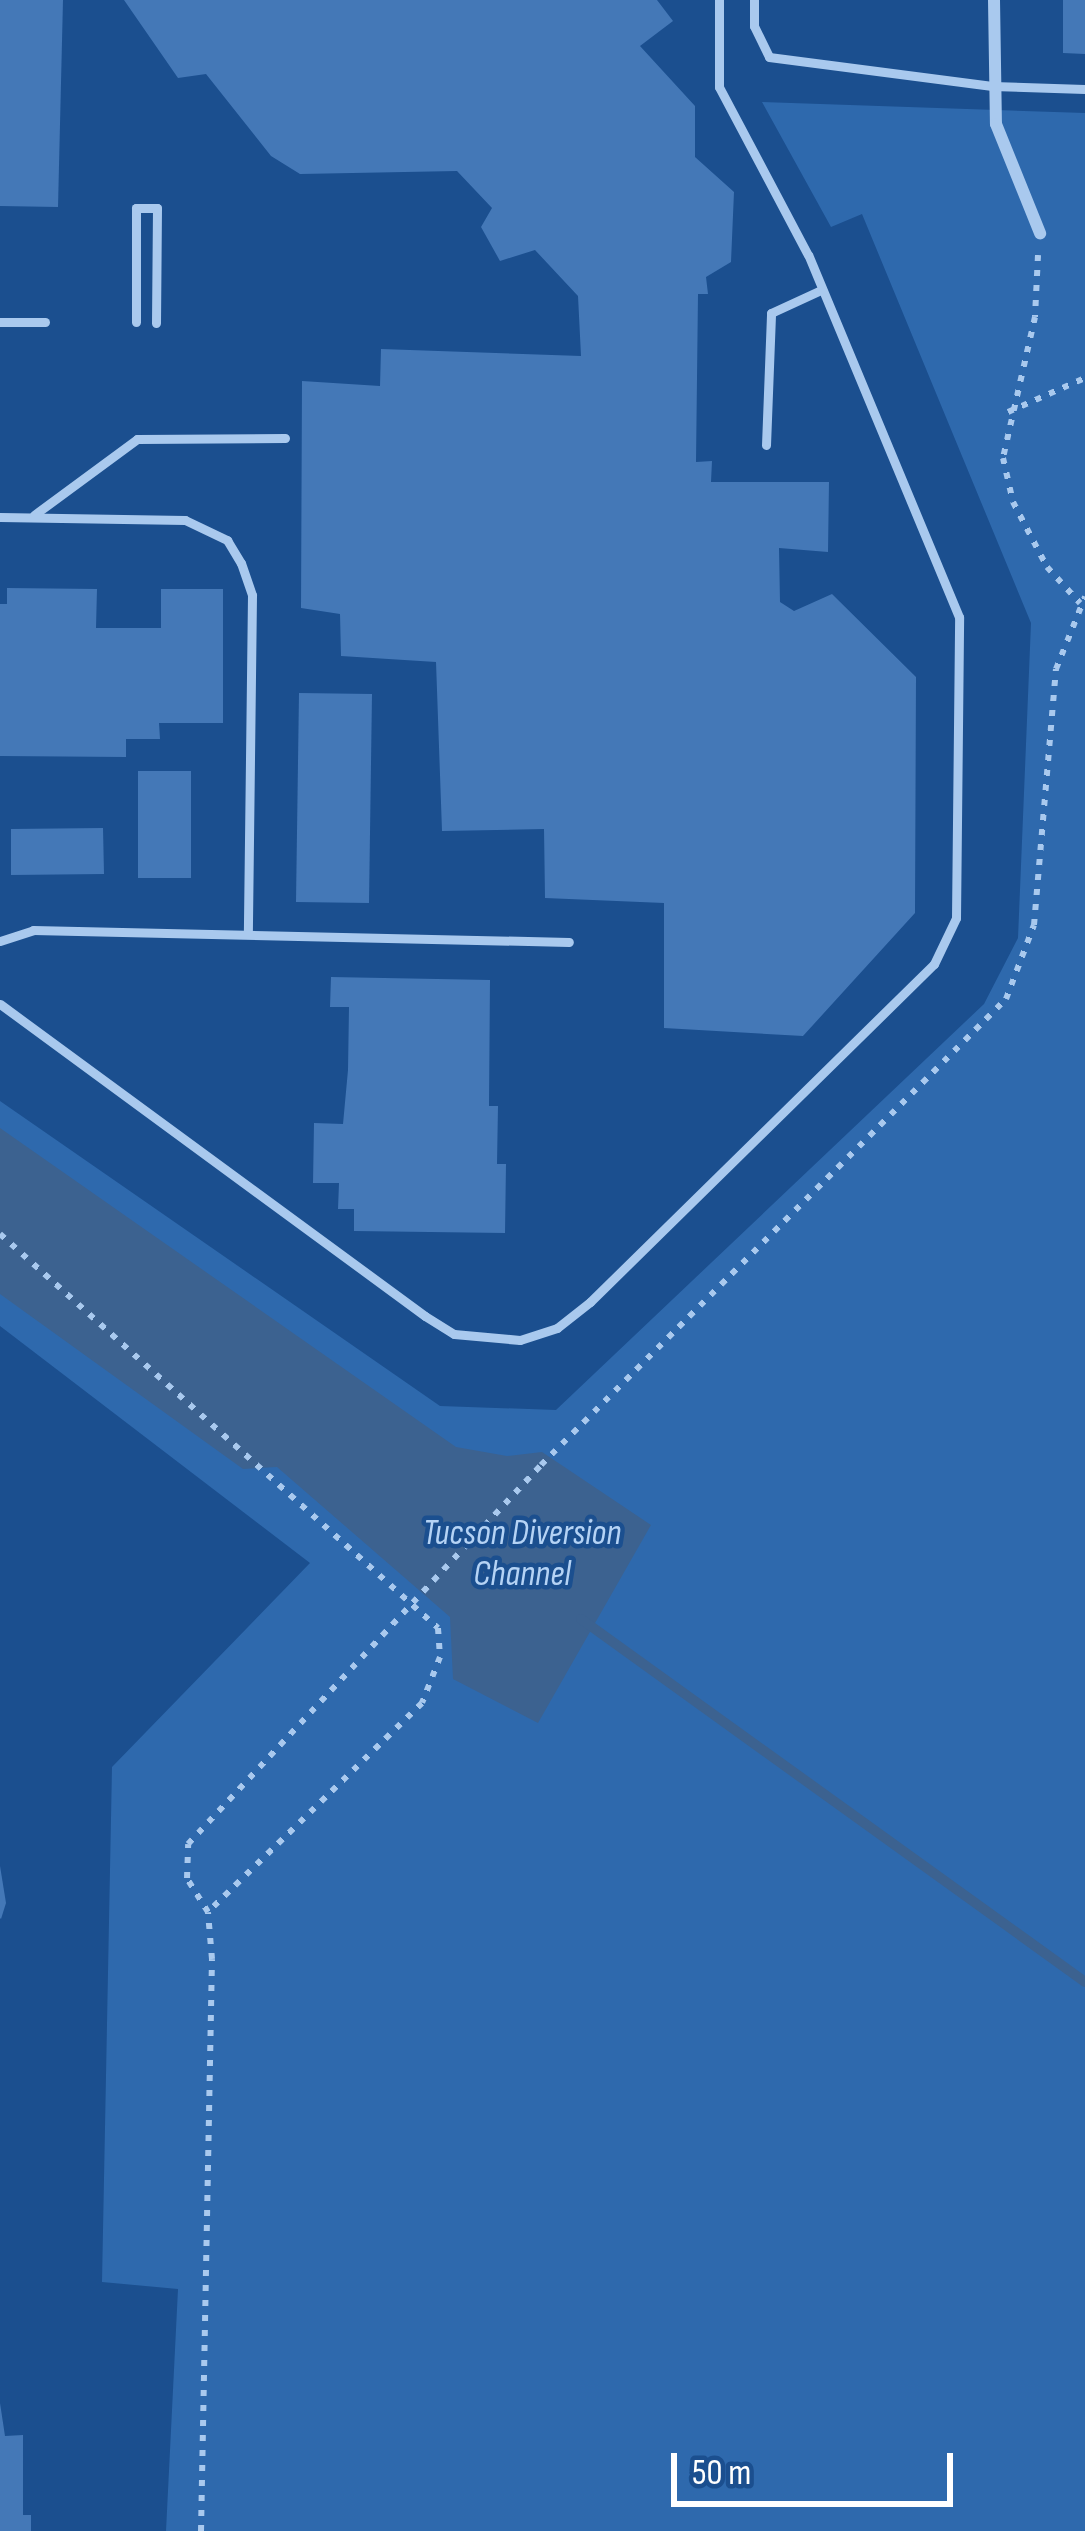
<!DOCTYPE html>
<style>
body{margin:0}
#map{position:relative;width:1085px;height:2531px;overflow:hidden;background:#1b4f8f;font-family:"Sofia Sans Condensed",sans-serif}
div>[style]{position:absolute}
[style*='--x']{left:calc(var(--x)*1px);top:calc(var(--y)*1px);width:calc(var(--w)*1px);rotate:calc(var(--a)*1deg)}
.green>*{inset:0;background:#2e69ad}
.water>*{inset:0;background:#3c6290}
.stream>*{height:10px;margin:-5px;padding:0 5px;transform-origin:5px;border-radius:5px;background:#3c6290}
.building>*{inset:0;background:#4478b7}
.path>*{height:6px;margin-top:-3px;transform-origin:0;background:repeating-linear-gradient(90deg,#a9c9ee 0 6px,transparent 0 15px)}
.service>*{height:9px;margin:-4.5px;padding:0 4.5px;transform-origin:4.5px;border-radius:4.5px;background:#a9c9ee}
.minor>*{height:12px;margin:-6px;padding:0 6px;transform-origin:6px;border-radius:6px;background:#a9c9ee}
span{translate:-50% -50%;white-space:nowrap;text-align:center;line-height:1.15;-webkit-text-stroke:9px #1b4f8f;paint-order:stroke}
.water-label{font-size:36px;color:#b5d3f5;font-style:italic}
.scale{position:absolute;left:671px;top:2453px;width:282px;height:54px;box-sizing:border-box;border:6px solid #fff;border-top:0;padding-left:15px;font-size:36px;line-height:42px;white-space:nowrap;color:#fff;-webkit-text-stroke:9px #1b4f8f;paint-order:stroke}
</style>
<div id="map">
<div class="green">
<div style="clip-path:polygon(762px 102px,1085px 113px,1085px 2531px,166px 2531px,178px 2289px,102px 2282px,112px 1767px,310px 1563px,0 1326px,0 1101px,440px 1406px,556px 1410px,984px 1004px,1018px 938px,1031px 623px,862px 214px,831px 227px)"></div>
</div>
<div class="water">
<div style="clip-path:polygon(0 1128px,456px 1447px,507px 1456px,542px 1452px,651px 1525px,538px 1723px,453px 1679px,450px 1617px,277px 1467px,243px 1469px,0 1294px)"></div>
</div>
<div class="stream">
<div style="--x:581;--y:1619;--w:621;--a:35.76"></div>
</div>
<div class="building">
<div style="clip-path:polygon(0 0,63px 0,58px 207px,0 206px)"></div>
<div style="clip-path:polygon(124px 0,657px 0,673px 21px,640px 46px,695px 106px,695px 157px,734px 192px,731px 262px,706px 277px,708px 294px,698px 294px,696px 462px,712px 461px,711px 482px,829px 482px,828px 552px,779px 548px,780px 602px,794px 611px,832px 594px,916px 677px,915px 913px,803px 1036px,664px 1028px,664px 903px,545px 898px,544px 829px,442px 831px,436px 662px,341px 656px,340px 614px,301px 608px,302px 381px,380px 386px,381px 349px,581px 356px,578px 296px,535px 250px,500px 261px,481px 227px,492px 208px,457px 171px,300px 174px,271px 156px,206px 74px,178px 78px)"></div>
<div style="clip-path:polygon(1063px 0,1085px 0,1085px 54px,1063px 53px)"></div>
<div style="clip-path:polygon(7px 588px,97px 589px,96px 628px,161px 628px,161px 589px,223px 589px,223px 723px,159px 723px,160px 739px,126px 739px,126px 757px,0 756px,0 604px,7px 604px)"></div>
<div style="clip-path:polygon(299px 693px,372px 694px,369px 903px,296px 902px)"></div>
<div style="clip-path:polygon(138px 771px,191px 771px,191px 878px,138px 878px)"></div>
<div style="clip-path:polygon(103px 828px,104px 874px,11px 875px,11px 829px)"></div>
<div style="clip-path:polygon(331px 977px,490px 980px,489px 1106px,498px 1106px,497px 1164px,506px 1164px,505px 1233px,354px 1231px,354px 1209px,338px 1209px,339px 1183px,313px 1183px,314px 1123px,343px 1124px,348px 1070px,349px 1007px,330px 1007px)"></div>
<div style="clip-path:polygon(0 1866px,6px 1903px,1px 1919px,0 1918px)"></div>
<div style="clip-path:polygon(0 2403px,5px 2436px,23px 2435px,23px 2515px,31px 2515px,31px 2531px,0 2531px)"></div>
</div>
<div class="path">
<div style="--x:1038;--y:255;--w:62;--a:92.8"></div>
<div style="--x:1035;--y:317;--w:145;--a:102.8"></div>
<div style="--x:1003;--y:458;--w:45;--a:77.2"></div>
<div style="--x:1013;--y:502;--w:73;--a:62.4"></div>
<div style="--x:1047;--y:567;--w:49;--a:47.5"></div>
<div style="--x:1008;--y:412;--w:84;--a:-23.8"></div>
<div style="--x:0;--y:1234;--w:589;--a:41.97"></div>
<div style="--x:438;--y:1628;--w:29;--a:86"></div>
<div style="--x:440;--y:1657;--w:49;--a:111.4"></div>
<div style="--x:422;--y:1703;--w:299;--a:135.7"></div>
<div style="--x:201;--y:2531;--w:572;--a:-88.9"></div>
<div style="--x:212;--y:1959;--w:47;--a:-94.9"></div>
<div style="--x:208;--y:1912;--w:40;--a:-122"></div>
<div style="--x:187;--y:1878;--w:34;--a:-88"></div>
<div style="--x:188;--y:1844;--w:518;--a:-47.03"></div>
<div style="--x:541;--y:1465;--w:658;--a:-45.06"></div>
<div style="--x:1006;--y:999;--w:79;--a:-69.3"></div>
<div style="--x:1034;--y:925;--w:257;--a:-85.1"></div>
<div style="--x:1056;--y:669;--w:78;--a:-68.1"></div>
</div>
<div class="service">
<div style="--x:754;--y:0;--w:26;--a:90"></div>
<div style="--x:754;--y:26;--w:34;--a:64"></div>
<div style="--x:769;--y:57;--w:225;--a:7.4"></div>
<div style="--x:992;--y:86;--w:93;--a:1.8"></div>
<div style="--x:0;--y:322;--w:45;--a:0"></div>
<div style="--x:136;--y:322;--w:114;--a:-90"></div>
<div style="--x:136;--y:208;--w:21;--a:0"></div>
<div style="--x:157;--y:208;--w:115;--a:90.5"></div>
<div style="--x:766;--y:445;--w:132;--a:-87.8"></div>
<div style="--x:771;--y:313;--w:55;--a:-24.7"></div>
<div style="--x:34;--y:515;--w:128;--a:-36.4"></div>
<div style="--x:137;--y:439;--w:148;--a:-0.4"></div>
<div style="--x:0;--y:517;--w:185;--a:0.9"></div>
<div style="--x:185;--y:520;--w:47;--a:25.5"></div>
<div style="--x:227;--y:540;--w:27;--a:59"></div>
<div style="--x:241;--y:563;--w:34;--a:71"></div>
<div style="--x:252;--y:595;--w:338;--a:90.7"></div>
<div style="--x:0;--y:941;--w:35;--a:-18"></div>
<div style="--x:33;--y:930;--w:536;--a:1.28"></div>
<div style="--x:0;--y:1004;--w:527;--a:36.28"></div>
<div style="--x:425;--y:1316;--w:34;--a:32"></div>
<div style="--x:454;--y:1334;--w:66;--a:5.2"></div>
<div style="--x:520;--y:1340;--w:39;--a:-18"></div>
<div style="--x:557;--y:1328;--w:42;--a:-38.2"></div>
<div style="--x:590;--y:1302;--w:482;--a:-44.5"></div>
<div style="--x:934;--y:964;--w:51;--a:-64.4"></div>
<div style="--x:956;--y:918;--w:301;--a:-89.4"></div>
<div style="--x:959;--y:617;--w:392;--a:-112.6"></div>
<div style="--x:808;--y:255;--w:190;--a:-117.9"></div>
<div style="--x:719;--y:87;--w:87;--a:-90"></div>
</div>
<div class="minor">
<div style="--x:994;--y:0;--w:124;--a:89.1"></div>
<div style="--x:996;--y:124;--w:118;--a:68"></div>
</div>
<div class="water-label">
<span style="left:522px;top:1554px">Tucson Diversion<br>Channel</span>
</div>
<div class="scale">50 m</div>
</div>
